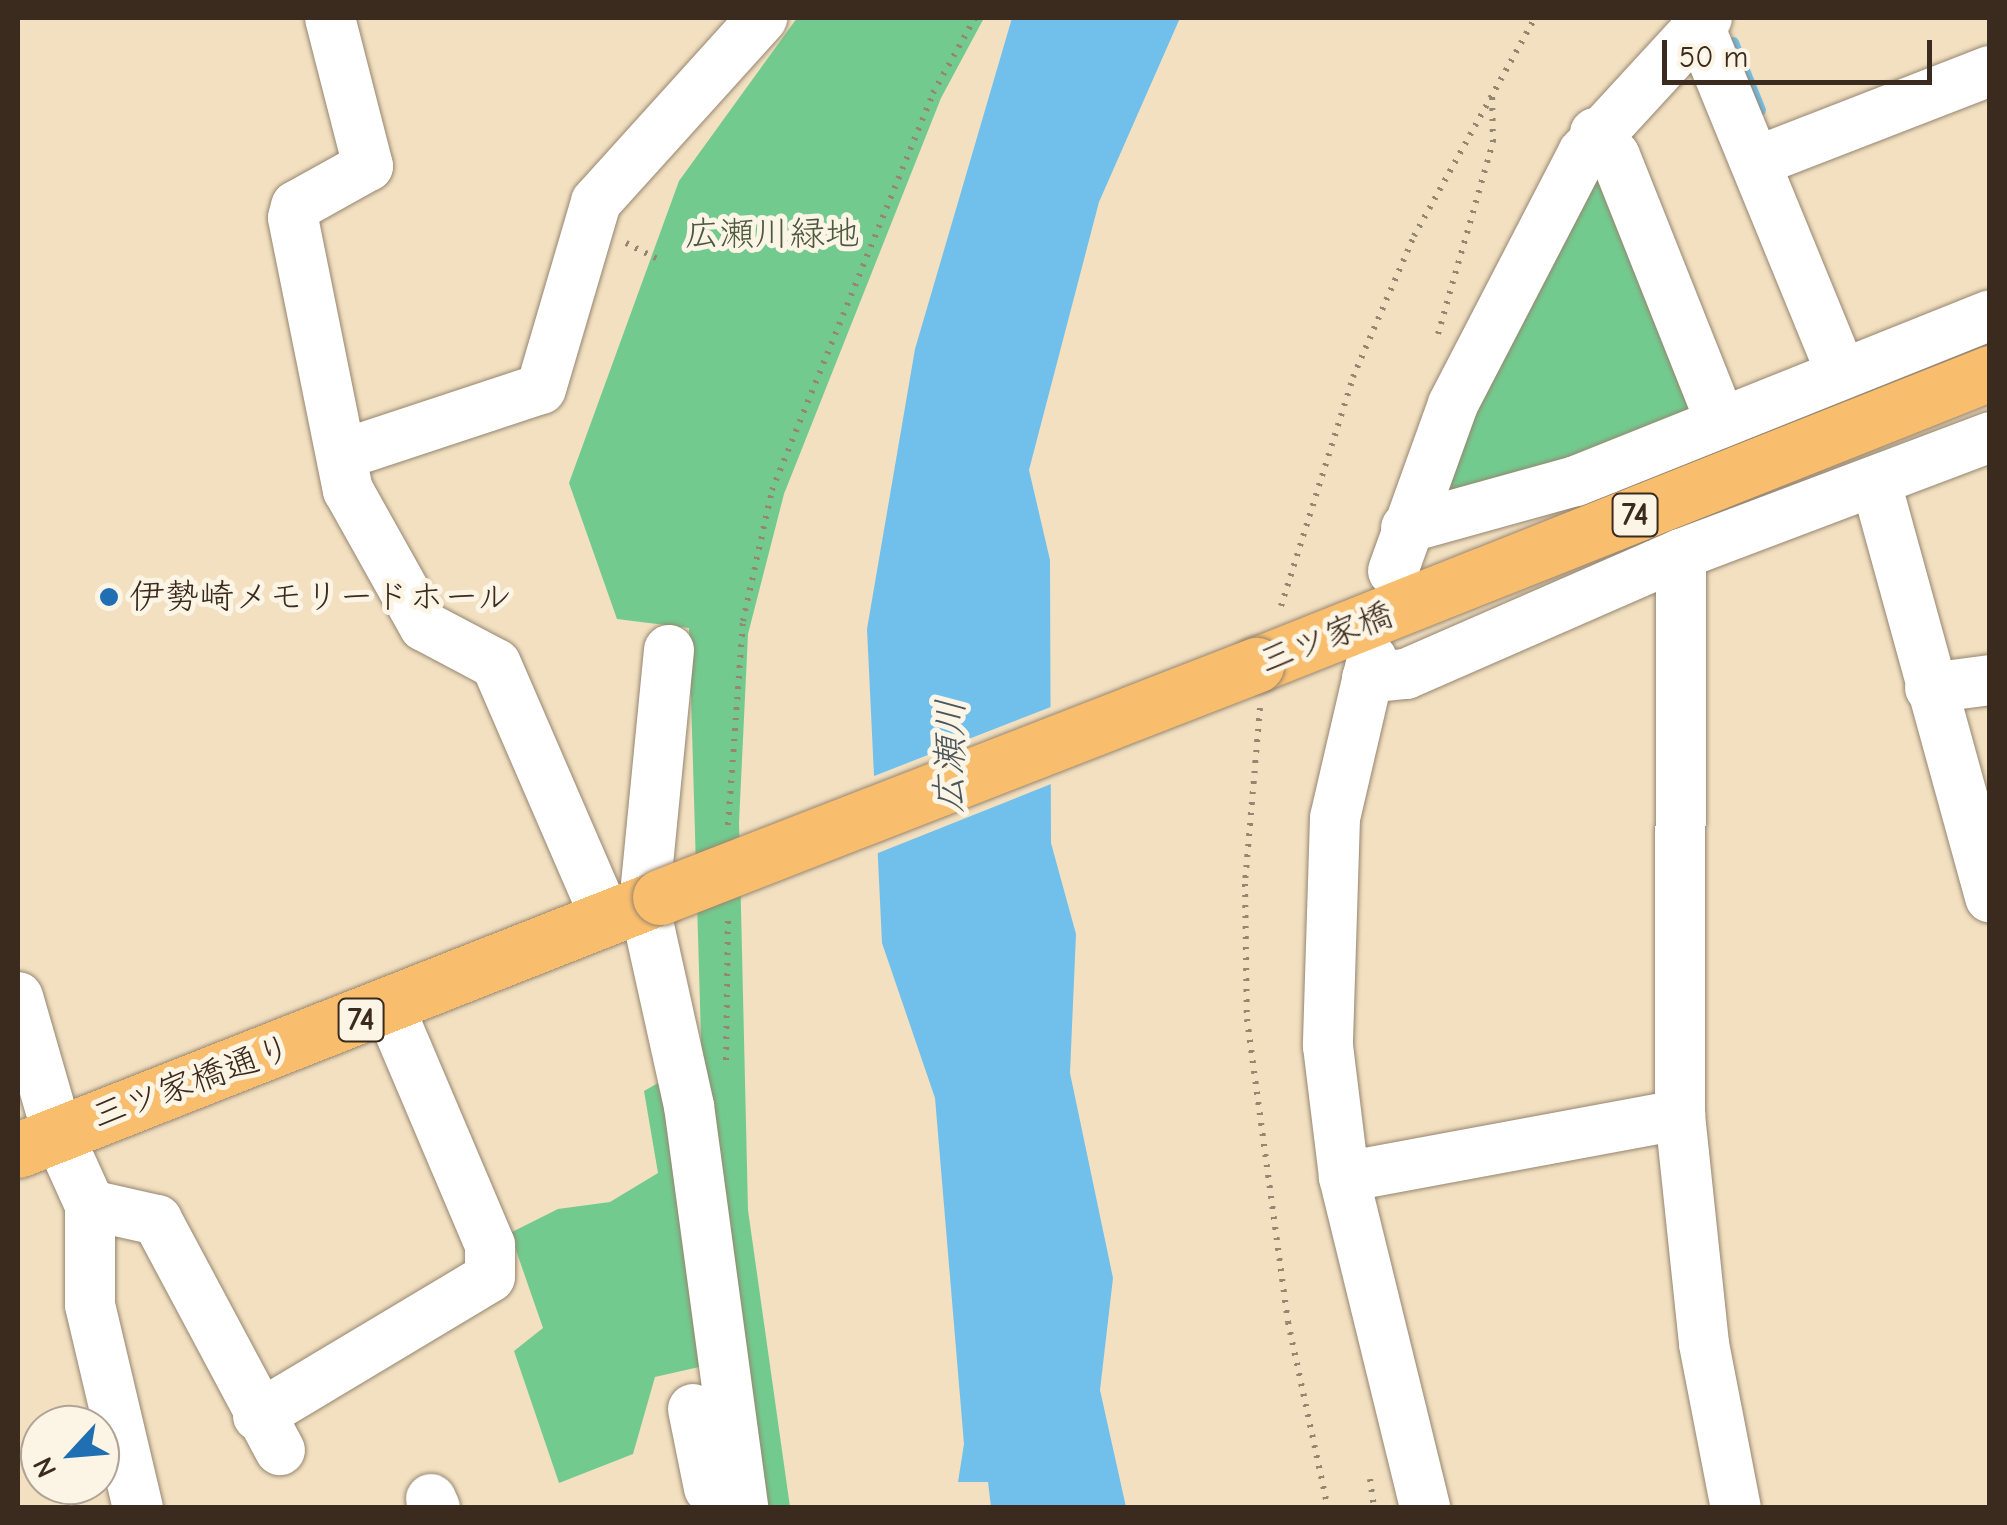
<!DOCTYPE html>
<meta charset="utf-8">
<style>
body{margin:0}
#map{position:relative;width:2007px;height:1525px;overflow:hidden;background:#f2e0c1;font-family:"Comic Neue","Klee One",sans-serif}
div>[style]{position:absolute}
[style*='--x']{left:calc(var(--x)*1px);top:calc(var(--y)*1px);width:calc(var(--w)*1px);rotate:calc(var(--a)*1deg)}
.green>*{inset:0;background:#73ca8f}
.water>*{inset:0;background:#71c0ec}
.pier>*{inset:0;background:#f2e0c1}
.stream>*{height:11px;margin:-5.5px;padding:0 5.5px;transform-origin:5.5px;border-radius:5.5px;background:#71c0ec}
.path>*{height:6px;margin-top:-3px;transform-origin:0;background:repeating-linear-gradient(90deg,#968570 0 2.5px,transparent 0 10.5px)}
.roads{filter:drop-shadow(0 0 2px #968570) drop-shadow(0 0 2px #968570)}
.minor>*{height:50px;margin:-25px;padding:0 25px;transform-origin:25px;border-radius:25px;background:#fff}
.major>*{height:55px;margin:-27.5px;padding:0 27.5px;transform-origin:27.5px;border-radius:27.5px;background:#f9be6d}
.bridges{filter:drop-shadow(0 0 2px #968570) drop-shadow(0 0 2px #968570)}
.major-bridge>*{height:55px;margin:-27.5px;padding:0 27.5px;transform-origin:27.5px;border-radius:27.5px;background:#f9be6d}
.dots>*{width:28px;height:28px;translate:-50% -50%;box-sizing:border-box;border:5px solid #fcf5e5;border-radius:50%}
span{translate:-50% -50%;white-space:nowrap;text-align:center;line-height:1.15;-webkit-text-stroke:10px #fcf5e5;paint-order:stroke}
.shield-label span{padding:2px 8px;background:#fcf5e5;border:2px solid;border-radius:8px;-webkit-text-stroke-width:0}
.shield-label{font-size:32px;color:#3b2a1e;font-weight:700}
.park-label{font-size:35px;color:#4c5a40}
.poi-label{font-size:35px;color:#3b2a1e}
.left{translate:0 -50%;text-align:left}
.street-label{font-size:35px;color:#3b2a1e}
.water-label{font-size:38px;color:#4b575c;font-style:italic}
.frame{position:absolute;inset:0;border:20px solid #3b2a1e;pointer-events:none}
.north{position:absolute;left:20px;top:1405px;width:100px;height:100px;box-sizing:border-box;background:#fcf5e5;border:2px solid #afa495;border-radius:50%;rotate:244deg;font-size:28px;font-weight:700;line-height:40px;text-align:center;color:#3b2a1e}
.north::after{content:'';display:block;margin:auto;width:35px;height:45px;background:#1f6fb2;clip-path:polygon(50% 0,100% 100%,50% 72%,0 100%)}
.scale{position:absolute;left:1662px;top:40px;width:270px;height:45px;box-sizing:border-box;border:5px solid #3b2a1e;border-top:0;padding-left:12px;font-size:30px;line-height:35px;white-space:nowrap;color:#3b2a1e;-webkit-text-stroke:8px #fcf5e5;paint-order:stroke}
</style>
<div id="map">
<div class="green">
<div style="clip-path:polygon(797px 18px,984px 18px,941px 98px,784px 494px,748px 634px,739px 823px,748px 1210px,790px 1507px,749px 1507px,703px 1107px,689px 628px,617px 619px,569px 483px,679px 181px)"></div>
<div style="clip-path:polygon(1604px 172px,1697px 415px,1446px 499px,1439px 487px,1594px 176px)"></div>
<div style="clip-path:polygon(672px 1075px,721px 1362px,655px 1377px,633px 1454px,559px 1483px,514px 1351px,543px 1328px,510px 1233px,558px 1209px,610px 1202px,658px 1173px,644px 1091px)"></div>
</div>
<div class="water">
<div style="clip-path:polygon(1012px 18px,1180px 18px,1099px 202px,1029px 470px,1050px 560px,1051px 843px,1076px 934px,1070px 1073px,1113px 1278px,1100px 1390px,1126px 1507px,991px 1507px,988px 1482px,958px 1482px,964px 1444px,935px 1098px,882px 943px,867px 629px,915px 349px)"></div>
</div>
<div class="pier">
<div style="clip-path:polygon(1056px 705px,1056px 782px,873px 855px,869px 778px)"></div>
</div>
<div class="stream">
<div style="--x:1733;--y:42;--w:73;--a:68.3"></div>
</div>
<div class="path">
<div style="--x:626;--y:243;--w:34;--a:27"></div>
<div style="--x:1438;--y:334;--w:200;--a:-74"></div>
<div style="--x:1493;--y:142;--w:51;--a:-91.1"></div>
<div style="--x:1281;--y:606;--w:240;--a:-72.5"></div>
<div style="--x:1353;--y:377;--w:154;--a:-66.6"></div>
<div style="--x:1414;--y:236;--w:249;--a:-61"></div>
<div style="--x:1260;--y:708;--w:177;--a:94.9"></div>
<div style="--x:1245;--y:884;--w:135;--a:89.2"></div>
<div style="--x:1247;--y:1019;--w:306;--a:82.3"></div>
<div style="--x:1288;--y:1322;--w:190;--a:77.9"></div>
<div style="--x:728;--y:825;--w:205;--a:-85.8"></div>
<div style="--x:743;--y:621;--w:134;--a:-77.5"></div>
<div style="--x:772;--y:490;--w:428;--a:-67.9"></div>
<div style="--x:933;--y:93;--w:86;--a:-60.8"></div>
<div style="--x:726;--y:1060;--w:142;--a:-89.2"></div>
<div style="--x:1370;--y:1479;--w:29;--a:82"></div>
</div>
<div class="roads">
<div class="minor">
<div style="--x:330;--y:18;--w:153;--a:75.6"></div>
<div style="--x:368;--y:166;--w:82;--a:150.9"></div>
<div style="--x:296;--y:206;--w:12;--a:104"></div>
<div style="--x:293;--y:218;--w:278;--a:78.6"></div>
<div style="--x:348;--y:490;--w:156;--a:60.8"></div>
<div style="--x:424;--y:626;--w:81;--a:27.8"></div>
<div style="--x:496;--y:664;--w:277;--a:66.6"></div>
<div style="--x:1699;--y:26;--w:374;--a:67.7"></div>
<div style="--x:1595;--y:133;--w:30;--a:49"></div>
<div style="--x:1615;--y:156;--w:287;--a:68.3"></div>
<div style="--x:1758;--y:161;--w:249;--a:-21.2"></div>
<div style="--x:344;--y:454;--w:207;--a:-18.3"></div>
<div style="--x:541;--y:389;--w:195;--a:-73.6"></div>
<div style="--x:596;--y:202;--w:248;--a:-47.9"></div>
<div style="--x:1876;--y:483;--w:430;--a:74.6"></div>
<div style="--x:1406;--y:528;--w:176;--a:-15.5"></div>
<div style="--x:1576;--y:481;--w:446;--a:-21.8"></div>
<div style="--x:1681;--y:554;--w:561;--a:90.1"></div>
<div style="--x:1680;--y:1115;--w:230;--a:84"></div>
<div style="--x:1704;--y:1344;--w:167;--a:79"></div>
<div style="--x:1393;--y:571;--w:177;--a:-70.2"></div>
<div style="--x:1453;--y:404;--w:283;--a:-62.6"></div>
<div style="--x:1583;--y:153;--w:183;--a:-47.4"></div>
<div style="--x:669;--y:650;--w:254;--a:95.6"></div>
<div style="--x:644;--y:903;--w:208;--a:77.5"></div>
<div style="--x:689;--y:1106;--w:406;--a:82.3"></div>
<div style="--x:1372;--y:659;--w:163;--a:103.1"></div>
<div style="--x:1335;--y:818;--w:228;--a:91.8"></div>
<div style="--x:1328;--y:1046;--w:132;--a:83"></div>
<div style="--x:1344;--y:1177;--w:341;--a:76.2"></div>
<div style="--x:1367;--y:678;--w:39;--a:-6"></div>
<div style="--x:1406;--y:674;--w:300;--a:-23.6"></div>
<div style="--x:1681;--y:554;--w:330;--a:-20.7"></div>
<div style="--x:1930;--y:688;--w:61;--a:-7.6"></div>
<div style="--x:18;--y:997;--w:141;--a:73.9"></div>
<div style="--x:57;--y:1132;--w:80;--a:65.7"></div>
<div style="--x:90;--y:1205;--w:100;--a:90"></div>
<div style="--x:90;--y:1305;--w:209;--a:76.7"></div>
<div style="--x:1344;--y:1177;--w:342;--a:-10.5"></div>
<div style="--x:90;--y:1205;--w:69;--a:12.6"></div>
<div style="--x:157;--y:1220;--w:261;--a:61.9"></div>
<div style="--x:693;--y:1409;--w:81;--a:78.6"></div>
<div style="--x:258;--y:1416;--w:270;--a:-30.9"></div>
<div style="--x:490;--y:1277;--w:32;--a:-90"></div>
<div style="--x:490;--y:1245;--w:256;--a:-113"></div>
<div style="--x:431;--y:1499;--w:10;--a:66"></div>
</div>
<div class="major">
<div style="--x:1256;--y:665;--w:790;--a:-21.69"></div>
<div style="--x:18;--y:1150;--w:690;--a:-21.51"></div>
</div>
</div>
<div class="bridges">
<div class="major-bridge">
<div style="--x:660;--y:897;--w:640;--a:-21.27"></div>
</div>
</div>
<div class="dots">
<div style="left:109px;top:597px;background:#1f6fb2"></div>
</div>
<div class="shield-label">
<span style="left:1635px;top:515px">74</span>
<span style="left:361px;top:1020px">74</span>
</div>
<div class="park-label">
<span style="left:772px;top:234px">広瀬川緑地</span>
</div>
<div class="poi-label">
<span class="left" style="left:129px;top:597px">伊勢崎メモリードホール</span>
</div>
<div class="street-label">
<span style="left:1326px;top:638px;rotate:-21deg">三ツ家橋</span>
<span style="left:192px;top:1082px;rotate:-20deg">三ツ家橋通り</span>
</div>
<div class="water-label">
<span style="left:951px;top:756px;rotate:-89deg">広瀬川</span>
</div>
<div class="frame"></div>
<div class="north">N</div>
<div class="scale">50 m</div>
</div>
